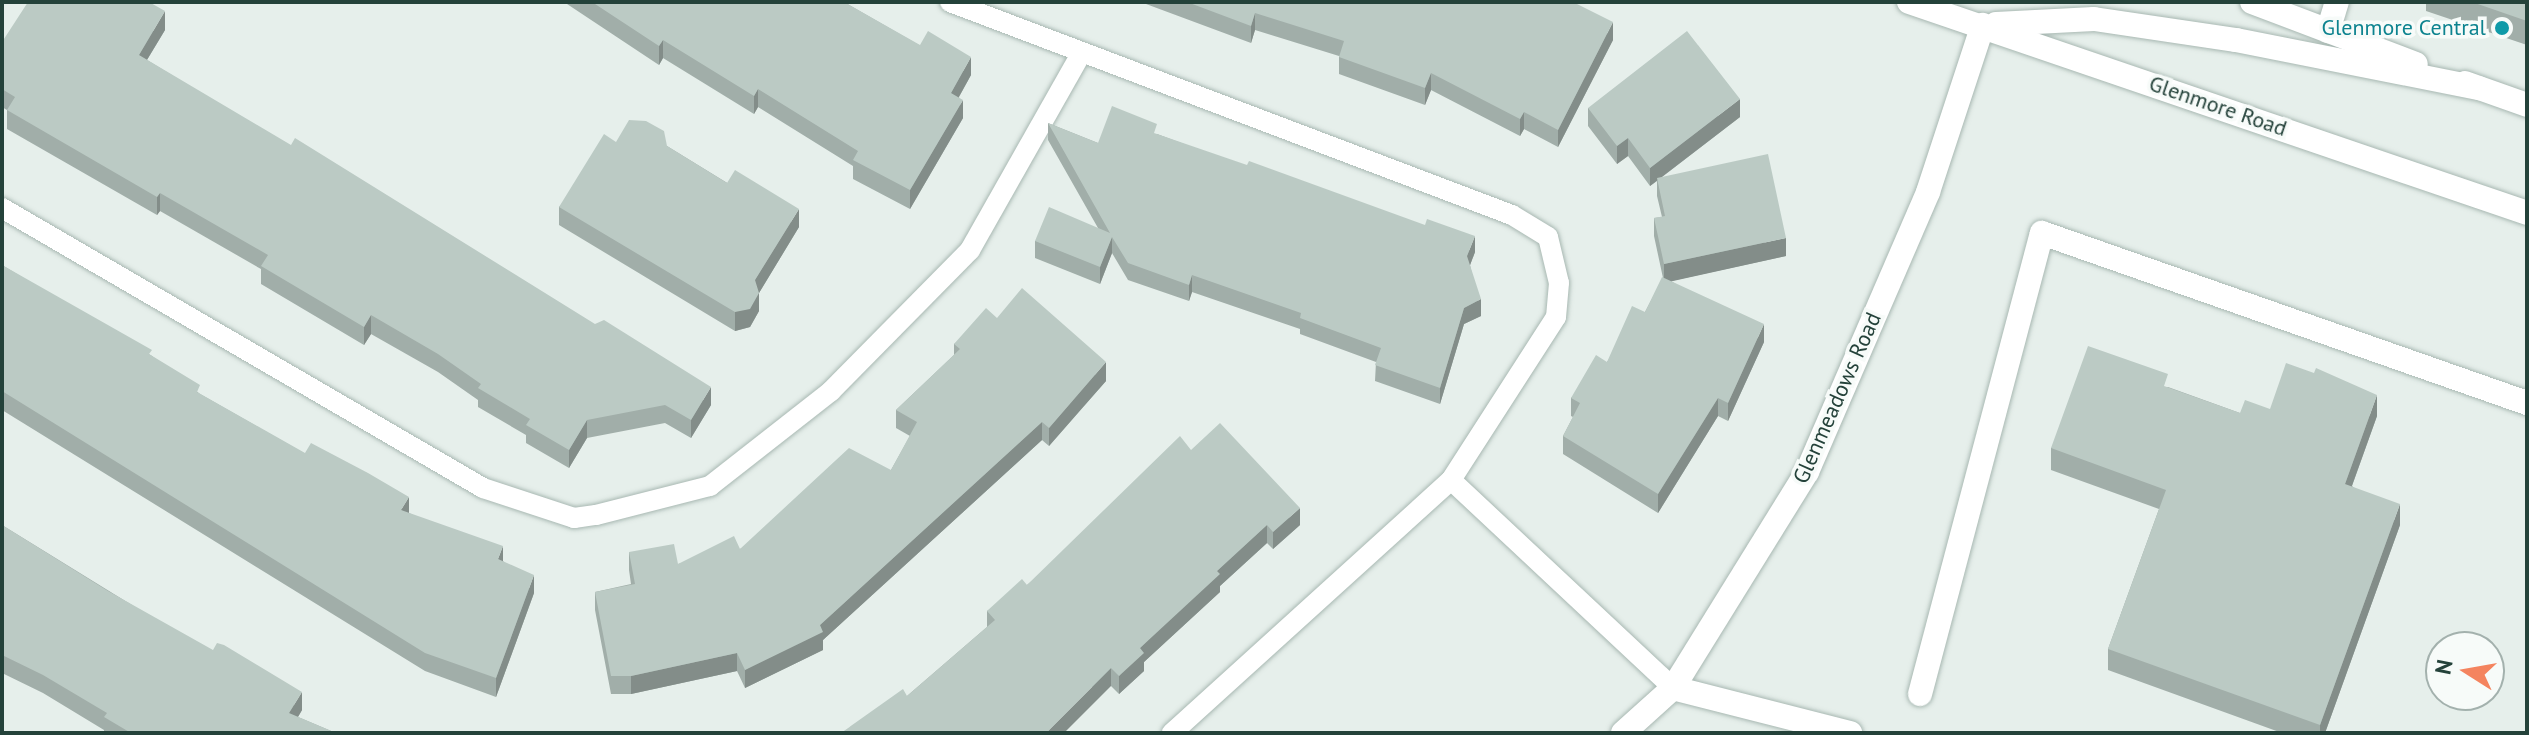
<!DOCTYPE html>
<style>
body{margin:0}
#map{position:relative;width:2529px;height:735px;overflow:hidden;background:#e6efeb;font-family:"PT Sans",sans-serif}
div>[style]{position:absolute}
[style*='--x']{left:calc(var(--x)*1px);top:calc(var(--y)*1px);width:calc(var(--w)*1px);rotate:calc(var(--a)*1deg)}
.roads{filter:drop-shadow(0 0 2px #a8b8b2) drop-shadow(0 0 2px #a8b8b2)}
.service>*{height:20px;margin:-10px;padding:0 10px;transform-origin:10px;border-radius:10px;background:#fff}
.minor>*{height:24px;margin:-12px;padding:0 12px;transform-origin:12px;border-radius:12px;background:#fff}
.secondary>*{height:24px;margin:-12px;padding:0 12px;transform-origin:12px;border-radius:12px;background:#fff}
.wall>*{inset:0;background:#a1aea9}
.shaded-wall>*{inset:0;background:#838d89}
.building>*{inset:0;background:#bbcac4}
.dots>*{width:22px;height:22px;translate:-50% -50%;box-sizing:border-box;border:4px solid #f7fbf9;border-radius:50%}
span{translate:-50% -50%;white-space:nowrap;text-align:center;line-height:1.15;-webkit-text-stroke:7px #f7fbf9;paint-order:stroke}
.culture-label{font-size:22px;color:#0d838f}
.right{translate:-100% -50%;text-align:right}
.street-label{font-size:22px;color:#24423a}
.frame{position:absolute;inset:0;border:4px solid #24423a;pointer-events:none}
.north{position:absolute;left:2425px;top:631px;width:80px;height:80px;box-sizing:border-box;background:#f7fbf9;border:2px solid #a3b1ad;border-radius:50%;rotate:281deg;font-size:22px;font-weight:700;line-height:32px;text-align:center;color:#24423a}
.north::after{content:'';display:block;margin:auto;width:28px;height:36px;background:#f4845f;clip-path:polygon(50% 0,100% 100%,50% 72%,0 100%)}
</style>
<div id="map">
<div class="roads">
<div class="service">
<div style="--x:950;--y:2;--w:601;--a:20.76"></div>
<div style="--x:1512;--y:215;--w:42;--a:31.4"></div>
<div style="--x:1548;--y:237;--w:47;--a:76.6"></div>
<div style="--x:1559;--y:283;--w:34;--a:95"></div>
<div style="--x:1556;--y:317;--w:194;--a:122.8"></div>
<div style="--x:1451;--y:480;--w:377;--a:137.8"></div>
<div style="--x:2;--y:208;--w:557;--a:30.2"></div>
<div style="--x:483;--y:488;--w:96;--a:18.2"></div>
<div style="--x:574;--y:518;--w:22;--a:-8"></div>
<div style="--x:596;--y:515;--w:118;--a:-14.3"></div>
<div style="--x:710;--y:486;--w:154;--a:-38.1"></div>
<div style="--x:831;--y:391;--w:198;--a:-45.4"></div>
<div style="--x:970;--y:250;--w:227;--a:-60.5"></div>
<div style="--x:1451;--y:480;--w:304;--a:43.1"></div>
</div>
<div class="minor">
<div style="--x:2328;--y:31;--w:30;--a:-73"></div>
<div style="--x:1673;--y:688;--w:183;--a:14.3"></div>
<div style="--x:1920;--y:694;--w:477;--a:-75.2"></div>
<div style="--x:2042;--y:233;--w:514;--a:19.32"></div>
<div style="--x:1623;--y:733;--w:67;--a:-42"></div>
<div style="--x:1673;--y:688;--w:254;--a:-58.2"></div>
<div style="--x:1807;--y:472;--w:305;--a:-66.6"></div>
<div style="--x:1928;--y:192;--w:176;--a:-71.8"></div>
</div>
<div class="secondary">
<div style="--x:1909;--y:2;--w:653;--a:18.85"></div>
<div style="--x:2252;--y:2;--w:175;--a:20.7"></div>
<div style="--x:1996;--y:24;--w:98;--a:-2.9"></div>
<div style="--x:2094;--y:19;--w:144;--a:8.4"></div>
<div style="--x:2236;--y:40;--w:248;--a:11.2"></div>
<div style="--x:2465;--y:83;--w:66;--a:19.5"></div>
</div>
</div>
<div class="wall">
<div style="clip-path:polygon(564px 2px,844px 2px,971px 75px,959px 97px,963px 118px,910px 209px,853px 179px,853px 166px,758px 107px,754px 114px,663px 58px,659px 65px)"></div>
<div style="clip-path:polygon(1146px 2px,1573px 2px,1613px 40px,1558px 147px,1524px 129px,1520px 136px,1431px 90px,1425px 105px,1339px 74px,1339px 56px,1255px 30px,1251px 43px,1146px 4px)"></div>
<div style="clip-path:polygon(2426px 2px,2527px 2px,2527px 45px,2426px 11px)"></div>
<div style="clip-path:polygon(165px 30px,147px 60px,711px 405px,691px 438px,665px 423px,587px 438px,569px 468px,526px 443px,526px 435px,478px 407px,478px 400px,438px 372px,371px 334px,364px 345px,261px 284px,261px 269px,160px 211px,157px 215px,7px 129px,7px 110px,2px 107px,2px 42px)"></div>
<div style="clip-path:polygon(1588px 108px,1740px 117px,1662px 177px,1786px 256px,1671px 281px,1764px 342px,1728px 421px,1718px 416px,1658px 513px,1563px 454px,1563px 436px,1573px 417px,1571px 416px,1571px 398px,1607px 362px,1645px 312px,1663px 278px,1654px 236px,1654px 218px,1662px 217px,1657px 196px,1657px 181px,1650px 186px,1628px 156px,1617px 164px,1588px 126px)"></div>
<div style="clip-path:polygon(1048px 123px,1098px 143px,1157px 134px,1475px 252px,1470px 265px,1481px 316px,1464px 324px,1440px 404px,1375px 381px,1376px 362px,1300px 334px,1300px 329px,1192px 292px,1189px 301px,1128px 280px,1112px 253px,1100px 284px,1035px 258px,1035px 241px,1098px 228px,1048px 140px)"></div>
<div style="clip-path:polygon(616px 142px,667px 146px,799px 227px,759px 293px,759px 311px,750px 327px,735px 331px,559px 225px,559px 207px)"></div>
<div style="clip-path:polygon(2px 265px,152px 356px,200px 394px,409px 513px,503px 561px,534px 593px,496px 697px,425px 671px,2px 410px)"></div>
<div style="clip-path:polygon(997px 318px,1106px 381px,1049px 446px,1042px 440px,823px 640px,823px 650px,745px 688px,737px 671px,631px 694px,611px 694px,595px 610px,595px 592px,631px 584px,629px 570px,629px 552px,678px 564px,740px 549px,891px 470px,910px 436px,896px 428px,896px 410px,954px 355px,954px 344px)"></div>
<div style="clip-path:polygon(2168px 387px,2240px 413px,2270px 409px,2377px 416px,2352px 486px,2400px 525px,2325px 733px,2282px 733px,2108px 670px,2108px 649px,2159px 509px,2051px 470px,2051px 448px)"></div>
<div style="clip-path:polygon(1191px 450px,1300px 525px,1273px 549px,1267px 543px,1220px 586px,1220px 592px,1144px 662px,1144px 671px,1119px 694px,1111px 686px,907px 696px,987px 627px,987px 611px,1027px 585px)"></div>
<div style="clip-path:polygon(2px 525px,302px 710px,298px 717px,336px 733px,104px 733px,104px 730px,43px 693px,2px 673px)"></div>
</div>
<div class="shaded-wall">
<div style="clip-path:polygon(165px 11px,165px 30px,139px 73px,139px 55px)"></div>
<div style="clip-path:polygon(1255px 13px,1255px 30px,1251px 43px,1251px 26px)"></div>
<div style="clip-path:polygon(1613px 22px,1613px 40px,1558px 147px,1558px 130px)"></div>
<div style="clip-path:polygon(663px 40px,663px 58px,659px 65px,659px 46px)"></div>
<div style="clip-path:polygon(971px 57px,971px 75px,951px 111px,951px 93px)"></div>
<div style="clip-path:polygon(1431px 73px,1431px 90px,1425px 105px,1425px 88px)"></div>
<div style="clip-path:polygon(758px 89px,758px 107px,754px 114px,754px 96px)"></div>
<div style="clip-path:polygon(1740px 99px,1740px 117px,1650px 186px,1650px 168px)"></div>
<div style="clip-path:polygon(963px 100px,963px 118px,910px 209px,910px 190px)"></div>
<div style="clip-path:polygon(1524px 112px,1524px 129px,1520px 136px,1520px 119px)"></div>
<div style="clip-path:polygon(1628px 138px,1628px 156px,1617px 164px,1617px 146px)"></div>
<div style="clip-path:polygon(160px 193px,160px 211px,157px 215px,157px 197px)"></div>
<div style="clip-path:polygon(799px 209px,799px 227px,759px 293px,759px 311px,750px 327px,735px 331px,735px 312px)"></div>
<div style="clip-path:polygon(1475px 236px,1475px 252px,1467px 273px,1467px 256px)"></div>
<div style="clip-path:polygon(1112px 237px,1112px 253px,1100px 284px,1100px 267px)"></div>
<div style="clip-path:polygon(1786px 238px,1786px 256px,1664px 283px,1664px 264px)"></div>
<div style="clip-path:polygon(1192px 275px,1192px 292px,1189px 301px,1189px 285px)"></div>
<div style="clip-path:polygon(1481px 299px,1481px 316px,1464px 324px,1440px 404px,1440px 388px,1464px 308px)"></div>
<div style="clip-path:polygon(371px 315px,371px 334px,364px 345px,364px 327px)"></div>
<div style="clip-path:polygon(1764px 324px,1764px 342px,1728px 421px,1728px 403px)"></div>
<div style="clip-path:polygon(1106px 362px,1106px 381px,1049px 446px,1049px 428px)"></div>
<div style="clip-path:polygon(711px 387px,711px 405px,691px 438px,691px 420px)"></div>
<div style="clip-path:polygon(2377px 395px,2377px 416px,2345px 505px,2345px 484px)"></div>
<div style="clip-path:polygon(1718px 398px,1718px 416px,1658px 513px,1658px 494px)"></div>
<div style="clip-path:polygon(587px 420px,587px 438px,569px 468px,569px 450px)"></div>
<div style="clip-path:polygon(1042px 422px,1042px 440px,823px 640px,823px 650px,745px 688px,745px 670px,820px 625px)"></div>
<div style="clip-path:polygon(409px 497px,409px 515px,401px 510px)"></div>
<div style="clip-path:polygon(2400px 504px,2400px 525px,2325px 733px,2320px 733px,2320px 725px)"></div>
<div style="clip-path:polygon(1300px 508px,1300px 525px,1273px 549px,1273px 532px)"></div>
<div style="clip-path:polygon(1267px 525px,1267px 543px,1220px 586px,1220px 592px,1144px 662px,1144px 671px,1119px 694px,1119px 676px,1140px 648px,1217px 571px)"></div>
<div style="clip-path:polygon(503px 546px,503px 565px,498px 559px)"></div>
<div style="clip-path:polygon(534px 575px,534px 593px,496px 697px,496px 678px)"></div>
<div style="clip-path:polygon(737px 653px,737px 671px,631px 694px,631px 676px)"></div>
<div style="clip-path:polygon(1111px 668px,1111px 686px,1064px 733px,1046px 733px)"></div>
<div style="clip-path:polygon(302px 692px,302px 710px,289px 732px,289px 713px)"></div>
</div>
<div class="building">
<div style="clip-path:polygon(28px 2px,149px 2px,165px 11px,139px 55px,291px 145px,295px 138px,595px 324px,604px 320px,711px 387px,691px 420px,665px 405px,587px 420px,569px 450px,526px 425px,530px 419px,478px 388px,481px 384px,438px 354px,371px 315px,364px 327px,261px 266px,268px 255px,160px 193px,157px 197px,7px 110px,15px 97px,2px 89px,2px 42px)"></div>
<div style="clip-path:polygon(592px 2px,844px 2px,920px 45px,928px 31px,971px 57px,951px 93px,963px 100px,910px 190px,853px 160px,858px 151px,758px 89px,754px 96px,663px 40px,659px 46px)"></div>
<div style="clip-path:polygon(1187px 2px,1573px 2px,1613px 22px,1558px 130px,1524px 112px,1520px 119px,1431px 73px,1425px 88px,1339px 57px,1344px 41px,1255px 13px,1251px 26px)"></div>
<div style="clip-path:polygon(2472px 2px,2527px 2px,2527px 21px)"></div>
<div style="clip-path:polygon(1687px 31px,1740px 99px,1650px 168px,1628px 138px,1617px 146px,1588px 108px)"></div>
<div style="clip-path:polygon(1112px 106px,1157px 124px,1154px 133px,1247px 165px,1249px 161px,1425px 225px,1427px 219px,1475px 236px,1467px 256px,1481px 299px,1464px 308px,1440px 388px,1375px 365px,1381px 348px,1300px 318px,1301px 313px,1192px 275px,1189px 285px,1128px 263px,1112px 237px,1100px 267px,1035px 241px,1049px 207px,1110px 233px,1048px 123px,1098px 143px)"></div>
<div style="clip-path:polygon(629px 120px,646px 121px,664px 131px,667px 146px,727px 183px,735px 170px,799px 209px,755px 280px,759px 293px,750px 309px,735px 312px,559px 207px,604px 134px,616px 142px)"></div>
<div style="clip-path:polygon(1768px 154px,1786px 238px,1664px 264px,1654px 218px,1665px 216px,1657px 178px)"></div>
<div style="clip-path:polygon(2px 265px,152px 350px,149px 354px,200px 385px,197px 392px,305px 453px,311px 443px,368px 473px,409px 497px,401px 510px,503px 546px,498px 559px,534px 575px,496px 678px,425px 653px,2px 391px)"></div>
<div style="clip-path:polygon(1662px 277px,1764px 324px,1728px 403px,1718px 398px,1658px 494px,1563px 436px,1580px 403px,1571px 398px,1596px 355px,1607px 362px,1632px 306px,1645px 312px)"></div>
<div style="clip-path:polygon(1022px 288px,1106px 362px,1049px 428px,1042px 422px,820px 625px,823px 632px,745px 670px,737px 653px,631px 676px,611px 676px,595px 592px,635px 584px,629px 552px,674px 544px,678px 564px,734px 536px,740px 549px,849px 448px,891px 470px,917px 422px,896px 410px,960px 349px,954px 344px,986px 308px,997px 318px)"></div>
<div style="clip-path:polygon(2088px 346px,2168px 374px,2164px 386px,2240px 413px,2245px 400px,2270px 409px,2286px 363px,2314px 373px,2316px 368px,2377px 395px,2345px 484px,2400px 504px,2320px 725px,2108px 649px,2166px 490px,2051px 448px)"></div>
<div style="clip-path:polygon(1220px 423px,1300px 508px,1273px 532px,1267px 525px,1217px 571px,1220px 574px,1140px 648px,1144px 653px,1119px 676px,1111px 668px,1046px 733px,841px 733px,903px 689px,907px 696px,995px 620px,987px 611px,1022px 579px,1027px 585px,1180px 436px,1191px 450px)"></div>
<div style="clip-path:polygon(2px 525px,108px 591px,213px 650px,217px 643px,224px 645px,302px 692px,289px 713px,336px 733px,131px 733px,104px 717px,107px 713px,43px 675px,2px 655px)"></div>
</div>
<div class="dots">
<div style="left:2502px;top:28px;background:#0f9aa8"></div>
</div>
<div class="culture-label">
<span class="right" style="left:2486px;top:28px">Glenmore Central</span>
</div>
<div class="street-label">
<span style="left:2218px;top:106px;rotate:19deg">Glenmore Road</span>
<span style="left:1837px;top:398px;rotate:-66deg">Glenmeadows Road</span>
</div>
<div class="frame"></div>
<div class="north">N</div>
</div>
